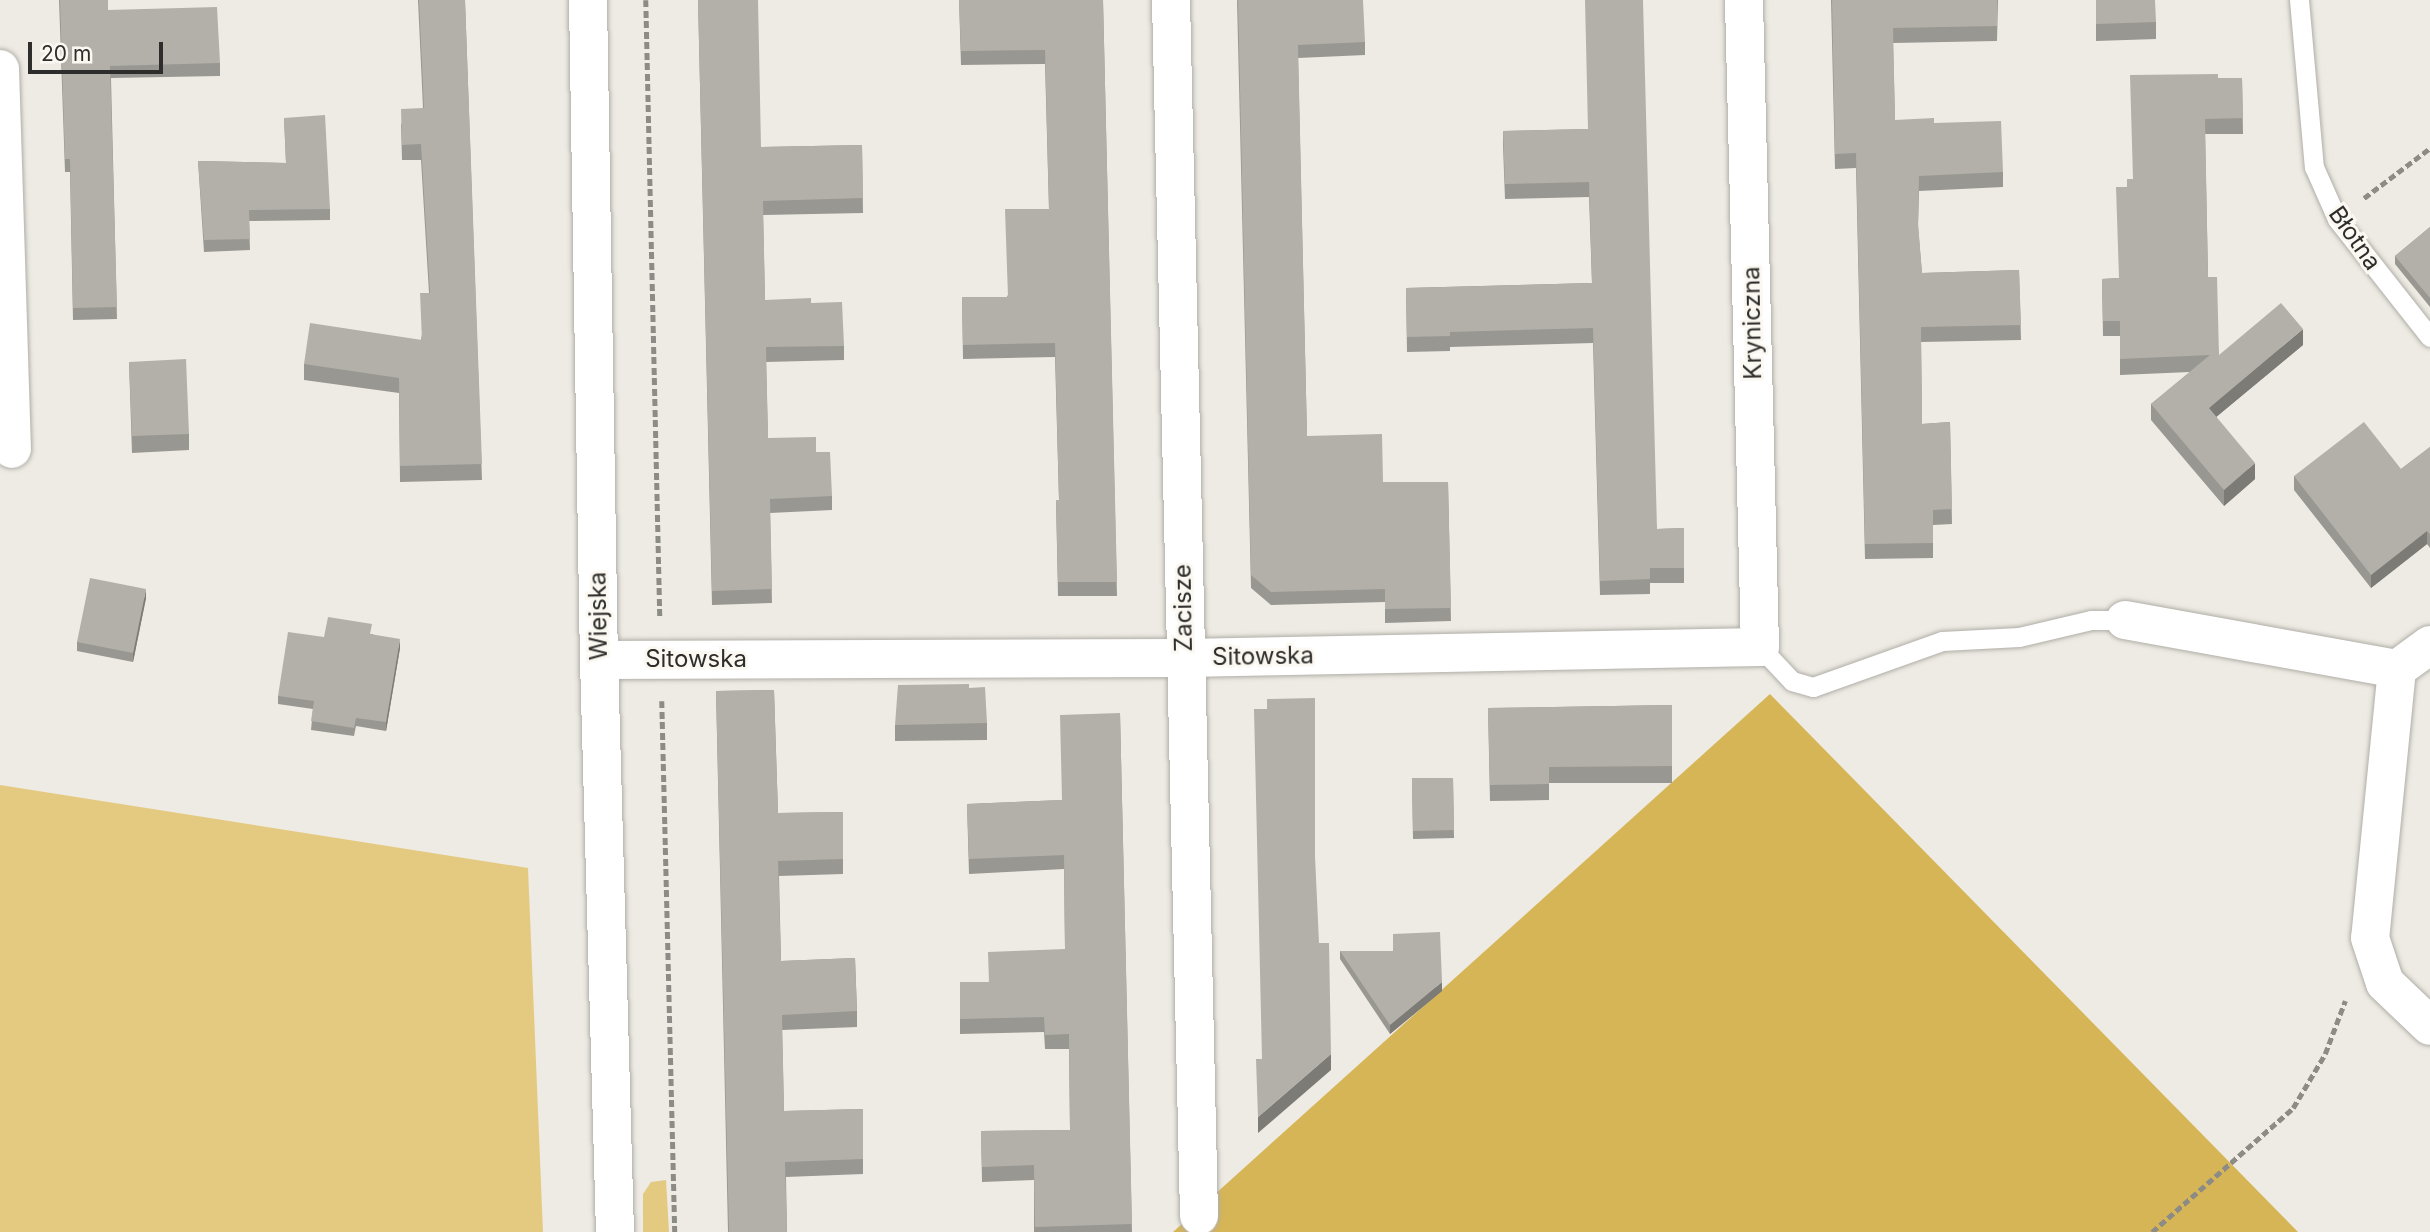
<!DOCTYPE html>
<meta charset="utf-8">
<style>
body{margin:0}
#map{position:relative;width:2430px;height:1232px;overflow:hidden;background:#eeebe4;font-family:Inter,sans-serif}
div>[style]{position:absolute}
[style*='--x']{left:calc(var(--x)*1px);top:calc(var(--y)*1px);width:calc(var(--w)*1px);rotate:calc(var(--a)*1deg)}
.green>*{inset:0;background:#e4ca80}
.forest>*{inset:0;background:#d6b556}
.path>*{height:4.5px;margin-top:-2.25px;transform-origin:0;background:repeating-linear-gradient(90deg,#8d8b86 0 7px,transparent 0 10.5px)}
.roads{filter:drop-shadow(0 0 2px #b0aea7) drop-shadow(0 0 2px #b0aea7)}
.service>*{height:19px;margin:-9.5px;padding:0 9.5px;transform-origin:9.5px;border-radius:9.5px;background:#fff}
.minor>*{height:38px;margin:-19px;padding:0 19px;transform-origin:19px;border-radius:19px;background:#fff}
.tertiary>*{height:38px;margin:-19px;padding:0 19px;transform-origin:19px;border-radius:19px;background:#fff}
.wall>*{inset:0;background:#999791}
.shaded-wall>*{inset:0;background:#7d7b76}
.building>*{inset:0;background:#b2b0a9}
span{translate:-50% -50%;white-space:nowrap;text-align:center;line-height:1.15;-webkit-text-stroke:6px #fbf8f1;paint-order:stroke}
.street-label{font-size:24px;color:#2e2d2b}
.scale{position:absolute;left:28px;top:42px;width:135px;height:32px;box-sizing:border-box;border:4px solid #2e2d2b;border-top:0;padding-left:9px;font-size:21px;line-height:24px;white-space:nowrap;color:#2e2d2b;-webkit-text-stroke:5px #fbf8f1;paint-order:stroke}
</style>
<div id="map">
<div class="green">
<div style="clip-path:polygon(0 785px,528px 868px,543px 1232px,0 1232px)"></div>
<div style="clip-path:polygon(666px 1180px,669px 1232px,643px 1232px,643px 1194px,651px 1182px)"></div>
</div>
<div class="forest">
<div style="clip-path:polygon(1770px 694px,2298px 1232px,1173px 1232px)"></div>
</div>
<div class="path">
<div style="--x:646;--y:0;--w:618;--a:88.7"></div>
<div style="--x:2364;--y:198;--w:83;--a:-37.1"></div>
<div style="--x:662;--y:701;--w:531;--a:88.6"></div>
<div style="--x:2152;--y:1232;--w:188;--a:-41.3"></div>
<div style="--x:2293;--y:1108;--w:63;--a:-59.3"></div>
<div style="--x:2325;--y:1054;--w:57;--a:-69.3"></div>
</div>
<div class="roads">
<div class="service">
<div style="--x:2299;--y:0;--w:168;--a:84.9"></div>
<div style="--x:2314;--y:167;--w:57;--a:66.1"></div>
<div style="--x:2337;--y:219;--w:150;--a:51.8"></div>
<div style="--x:1760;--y:647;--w:47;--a:46.7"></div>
<div style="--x:1792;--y:681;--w:22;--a:16"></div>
<div style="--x:1813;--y:687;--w:137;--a:-19.6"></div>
<div style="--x:1942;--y:641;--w:77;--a:-3"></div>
<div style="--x:2019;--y:637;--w:74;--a:-13.3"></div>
<div style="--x:2091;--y:620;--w:34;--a:0"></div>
</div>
<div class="minor">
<div style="--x:1171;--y:0;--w:1216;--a:88.68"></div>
<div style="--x:0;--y:69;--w:380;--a:88.2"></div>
<div style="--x:2125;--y:620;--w:276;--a:10.2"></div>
<div style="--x:2397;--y:669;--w:41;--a:-36"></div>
<div style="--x:599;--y:660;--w:585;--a:-0.2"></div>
<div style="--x:1184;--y:658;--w:576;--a:-1.09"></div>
<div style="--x:1760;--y:647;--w:647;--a:-91.42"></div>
<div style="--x:2397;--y:669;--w:270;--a:95.7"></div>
<div style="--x:2370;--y:938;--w:47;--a:71.6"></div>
<div style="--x:2385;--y:983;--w:62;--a:43.7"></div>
</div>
<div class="tertiary">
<div style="--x:588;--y:0;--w:660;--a:89.05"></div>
<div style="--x:599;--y:660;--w:572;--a:88.4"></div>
</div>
</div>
<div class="wall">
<div style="clip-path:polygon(59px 0,108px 10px,220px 63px,220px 76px,111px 78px,117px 319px,73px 320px,70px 172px,65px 172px)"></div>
<div style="clip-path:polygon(418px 0,465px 0,482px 480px,400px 482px,399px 393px,304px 380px,304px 364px,421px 340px,429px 293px,421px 160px,402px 160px,401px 124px,423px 108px)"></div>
<div style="clip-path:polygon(698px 0,761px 147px,862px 145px,863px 213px,763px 215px,765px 300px,811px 303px,844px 346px,844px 360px,766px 362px,768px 438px,816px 452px,832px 496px,832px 510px,770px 513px,772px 603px,712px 605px)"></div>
<div style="clip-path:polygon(959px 0,1103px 0,1117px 596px,1058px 596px,1056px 500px,1059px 500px,1055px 357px,963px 359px,962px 297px,1007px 297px,1049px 209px,1045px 64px,961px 65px)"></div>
<div style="clip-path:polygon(1237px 0,1365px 42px,1365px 55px,1298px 58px,1307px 436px,1383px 482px,1448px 482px,1451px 621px,1385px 623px,1385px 602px,1271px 605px,1251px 588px)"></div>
<div style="clip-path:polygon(1831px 0,1998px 0,1997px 41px,1893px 43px,1895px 120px,1934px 123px,2003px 172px,2003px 187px,1919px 191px,1918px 227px,1922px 273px,2019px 270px,2021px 340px,1921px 342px,1922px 424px,1950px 422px,1952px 524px,1933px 525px,1933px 558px,1865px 559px,1856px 168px,1835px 169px)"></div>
<div style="clip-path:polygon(2096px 0,2156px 22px,2156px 39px,2096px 41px)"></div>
<div style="clip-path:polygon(2218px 78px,2242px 78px,2243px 134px,2205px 134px,2208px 277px,2219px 355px,2303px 345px,2216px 417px,2255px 479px,2224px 506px,2151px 420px,2151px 404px,2190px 372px,2120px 375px,2120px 336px,2103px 336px,2102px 279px,2119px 278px,2127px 187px)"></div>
<div style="clip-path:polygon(284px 118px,330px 209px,330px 220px,249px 221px,250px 250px,204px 252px,198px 161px,286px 163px)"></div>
<div style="clip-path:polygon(1588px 129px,1657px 529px,1684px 528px,1684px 583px,1650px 583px,1650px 594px,1600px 595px,1593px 343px,1450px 347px,1450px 351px,1407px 352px,1406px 288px,1592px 283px,1589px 197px,1505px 199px,1503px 146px,1503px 131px)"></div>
<div style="clip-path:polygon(2430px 227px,2430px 307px,2395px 264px,2395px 256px)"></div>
<div style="clip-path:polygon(129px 362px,189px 434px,189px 450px,132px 453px)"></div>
<div style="clip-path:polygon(2430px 447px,2430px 548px,2427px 544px,2371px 588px,2294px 490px,2294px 476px,2401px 469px)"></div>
<div style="clip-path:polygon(146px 598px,133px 662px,77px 651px,77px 642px)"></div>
<div style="clip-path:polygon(372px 634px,400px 648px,386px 731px,356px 726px,354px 736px,311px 730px,313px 709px,278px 704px,278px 696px,324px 637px)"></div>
<div style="clip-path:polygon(969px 688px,987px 723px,987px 740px,895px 741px,895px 725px)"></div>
<div style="clip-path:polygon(774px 690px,778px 813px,843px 812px,843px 874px,779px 876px,781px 961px,855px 958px,857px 1011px,857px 1027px,782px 1030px,784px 1111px,863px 1109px,863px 1174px,786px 1177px,787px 1232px,728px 1232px,716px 691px)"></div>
<div style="clip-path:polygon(1672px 705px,1672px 783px,1549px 783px,1549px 800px,1490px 801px,1488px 708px)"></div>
<div style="clip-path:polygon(1120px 713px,1132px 1232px,1034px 1232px,1034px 1180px,982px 1182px,981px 1131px,1070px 1130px,1069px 1049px,1045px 1049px,1044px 1032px,960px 1034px,960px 982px,988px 982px,1065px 949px,1064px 869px,969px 874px,967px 804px,1062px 800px)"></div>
<div style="clip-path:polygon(1412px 778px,1453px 778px,1454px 838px,1413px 839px)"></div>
<div style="clip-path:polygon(1340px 951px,1393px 951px,1442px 991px,1390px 1034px,1340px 959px)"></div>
</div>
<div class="shaded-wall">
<div style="clip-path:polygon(2303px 329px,2303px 345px,2209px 423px,2209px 408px)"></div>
<div style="clip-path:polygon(2255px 463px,2255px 479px,2224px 506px,2224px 490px)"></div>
<div style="clip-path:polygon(2427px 531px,2427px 544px,2371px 588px,2371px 575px)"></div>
<div style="clip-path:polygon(146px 589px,146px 598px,133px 662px,133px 653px)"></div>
<div style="clip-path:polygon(400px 639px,400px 648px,386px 731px,386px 722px)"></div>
<div style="clip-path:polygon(1442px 982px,1442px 991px,1390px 1034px,1390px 1025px)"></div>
<div style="clip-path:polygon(1331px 1054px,1331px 1070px,1258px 1133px,1258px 1117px)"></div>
</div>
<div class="building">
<div style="clip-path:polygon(60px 0,108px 0,108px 10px,217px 7px,220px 63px,110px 66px,117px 307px,73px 308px,70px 159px,65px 159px)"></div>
<div style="clip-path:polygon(419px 0,465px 0,482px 464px,400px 466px,399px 378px,304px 364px,310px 323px,422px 340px,420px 293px,430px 293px,421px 144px,402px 145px,401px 109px,424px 108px)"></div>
<div style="clip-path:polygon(698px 0,758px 0,761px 147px,862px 145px,863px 198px,763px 201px,765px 300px,811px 298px,811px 303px,842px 302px,844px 346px,766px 347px,768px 438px,816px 437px,816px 452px,830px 452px,832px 496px,770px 499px,772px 589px,712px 591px)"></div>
<div style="clip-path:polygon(959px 0,1103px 0,1117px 582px,1058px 582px,1056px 500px,1059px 500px,1055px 343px,963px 345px,962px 297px,1008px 297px,1005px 209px,1049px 209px,1045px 50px,961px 51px)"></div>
<div style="clip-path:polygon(1238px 0,1363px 0,1365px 42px,1298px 45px,1307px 436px,1382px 434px,1383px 482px,1448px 482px,1451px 608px,1385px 609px,1385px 589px,1271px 592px,1251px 575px)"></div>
<div style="clip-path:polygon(1585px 0,1643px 0,1657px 529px,1684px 528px,1684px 568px,1650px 568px,1650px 579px,1600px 581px,1593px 328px,1450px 332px,1450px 336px,1407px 337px,1406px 288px,1592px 283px,1589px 182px,1505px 184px,1503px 131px,1588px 129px)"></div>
<div style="clip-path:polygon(1832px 0,1997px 0,1997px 26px,1893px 28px,1895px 120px,1934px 118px,1934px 123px,2001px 121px,2003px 172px,1919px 176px,1918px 223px,1922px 273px,2019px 270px,2021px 325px,1921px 327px,1922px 424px,1950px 422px,1952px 509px,1933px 510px,1933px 543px,1865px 544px,1856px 153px,1835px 154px)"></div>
<div style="clip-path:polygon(2096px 0,2155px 0,2156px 22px,2096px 24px)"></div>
<div style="clip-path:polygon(2218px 74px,2218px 78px,2242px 78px,2243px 118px,2205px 119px,2208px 277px,2217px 277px,2219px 355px,2281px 303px,2303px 329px,2209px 408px,2255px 463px,2224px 490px,2151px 404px,2210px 355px,2120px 359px,2120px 321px,2103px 321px,2102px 279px,2119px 278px,2116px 187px,2127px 187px,2127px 179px,2133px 179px,2130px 75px)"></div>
<div style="clip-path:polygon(325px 115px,330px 209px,249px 210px,250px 239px,204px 240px,198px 161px,286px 163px,284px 118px)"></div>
<div style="clip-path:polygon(2430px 227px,2430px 298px,2395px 256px)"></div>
<div style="clip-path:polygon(186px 359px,189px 434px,132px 436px,129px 362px)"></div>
<div style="clip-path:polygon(2364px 422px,2401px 469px,2430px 447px,2430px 534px,2427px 531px,2371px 575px,2294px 476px)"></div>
<div style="clip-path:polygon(90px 578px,146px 589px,133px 653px,77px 642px)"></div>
<div style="clip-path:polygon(328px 617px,372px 624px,370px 634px,400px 639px,386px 722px,356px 718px,354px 728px,311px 721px,314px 701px,278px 696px,288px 632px,324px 637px)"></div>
<div style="clip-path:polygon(969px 684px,969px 688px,985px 687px,987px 723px,895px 725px,898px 685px)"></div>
<div style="clip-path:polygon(774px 690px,778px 813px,843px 812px,843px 859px,778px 861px,781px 961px,855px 958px,857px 1011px,782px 1015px,784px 1111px,863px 1109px,863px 1159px,785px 1162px,787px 1232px,729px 1232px,716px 691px)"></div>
<div style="clip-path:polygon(1315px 698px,1315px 856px,1319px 943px,1329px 943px,1331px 1054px,1258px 1117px,1256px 1059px,1262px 1059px,1254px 709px,1267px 709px,1267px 699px)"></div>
<div style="clip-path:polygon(1672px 705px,1672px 766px,1549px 767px,1549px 784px,1490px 785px,1488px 708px)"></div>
<div style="clip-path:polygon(1120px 713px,1132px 1224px,1035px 1227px,1034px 1165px,982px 1167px,981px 1131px,1070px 1130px,1069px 1034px,1045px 1035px,1044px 1017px,960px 1019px,960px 982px,989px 982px,988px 952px,1065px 949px,1064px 855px,969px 859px,967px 804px,1062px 800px,1060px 715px)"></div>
<div style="clip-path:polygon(1412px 778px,1453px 778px,1454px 830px,1413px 831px)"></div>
<div style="clip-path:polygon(1440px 932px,1442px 982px,1390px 1025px,1340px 951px,1393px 951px,1393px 934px)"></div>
</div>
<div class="street-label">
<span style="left:2355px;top:238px;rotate:55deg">Błotna</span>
<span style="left:1752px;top:323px;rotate:-91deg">Kryniczna</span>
<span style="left:1183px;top:608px;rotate:-91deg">Zacisze</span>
<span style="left:598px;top:616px;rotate:-91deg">Wiejska</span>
<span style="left:1263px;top:656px;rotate:-1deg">Sitowska</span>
<span style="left:696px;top:659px">Sitowska</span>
</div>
<div class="scale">20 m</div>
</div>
